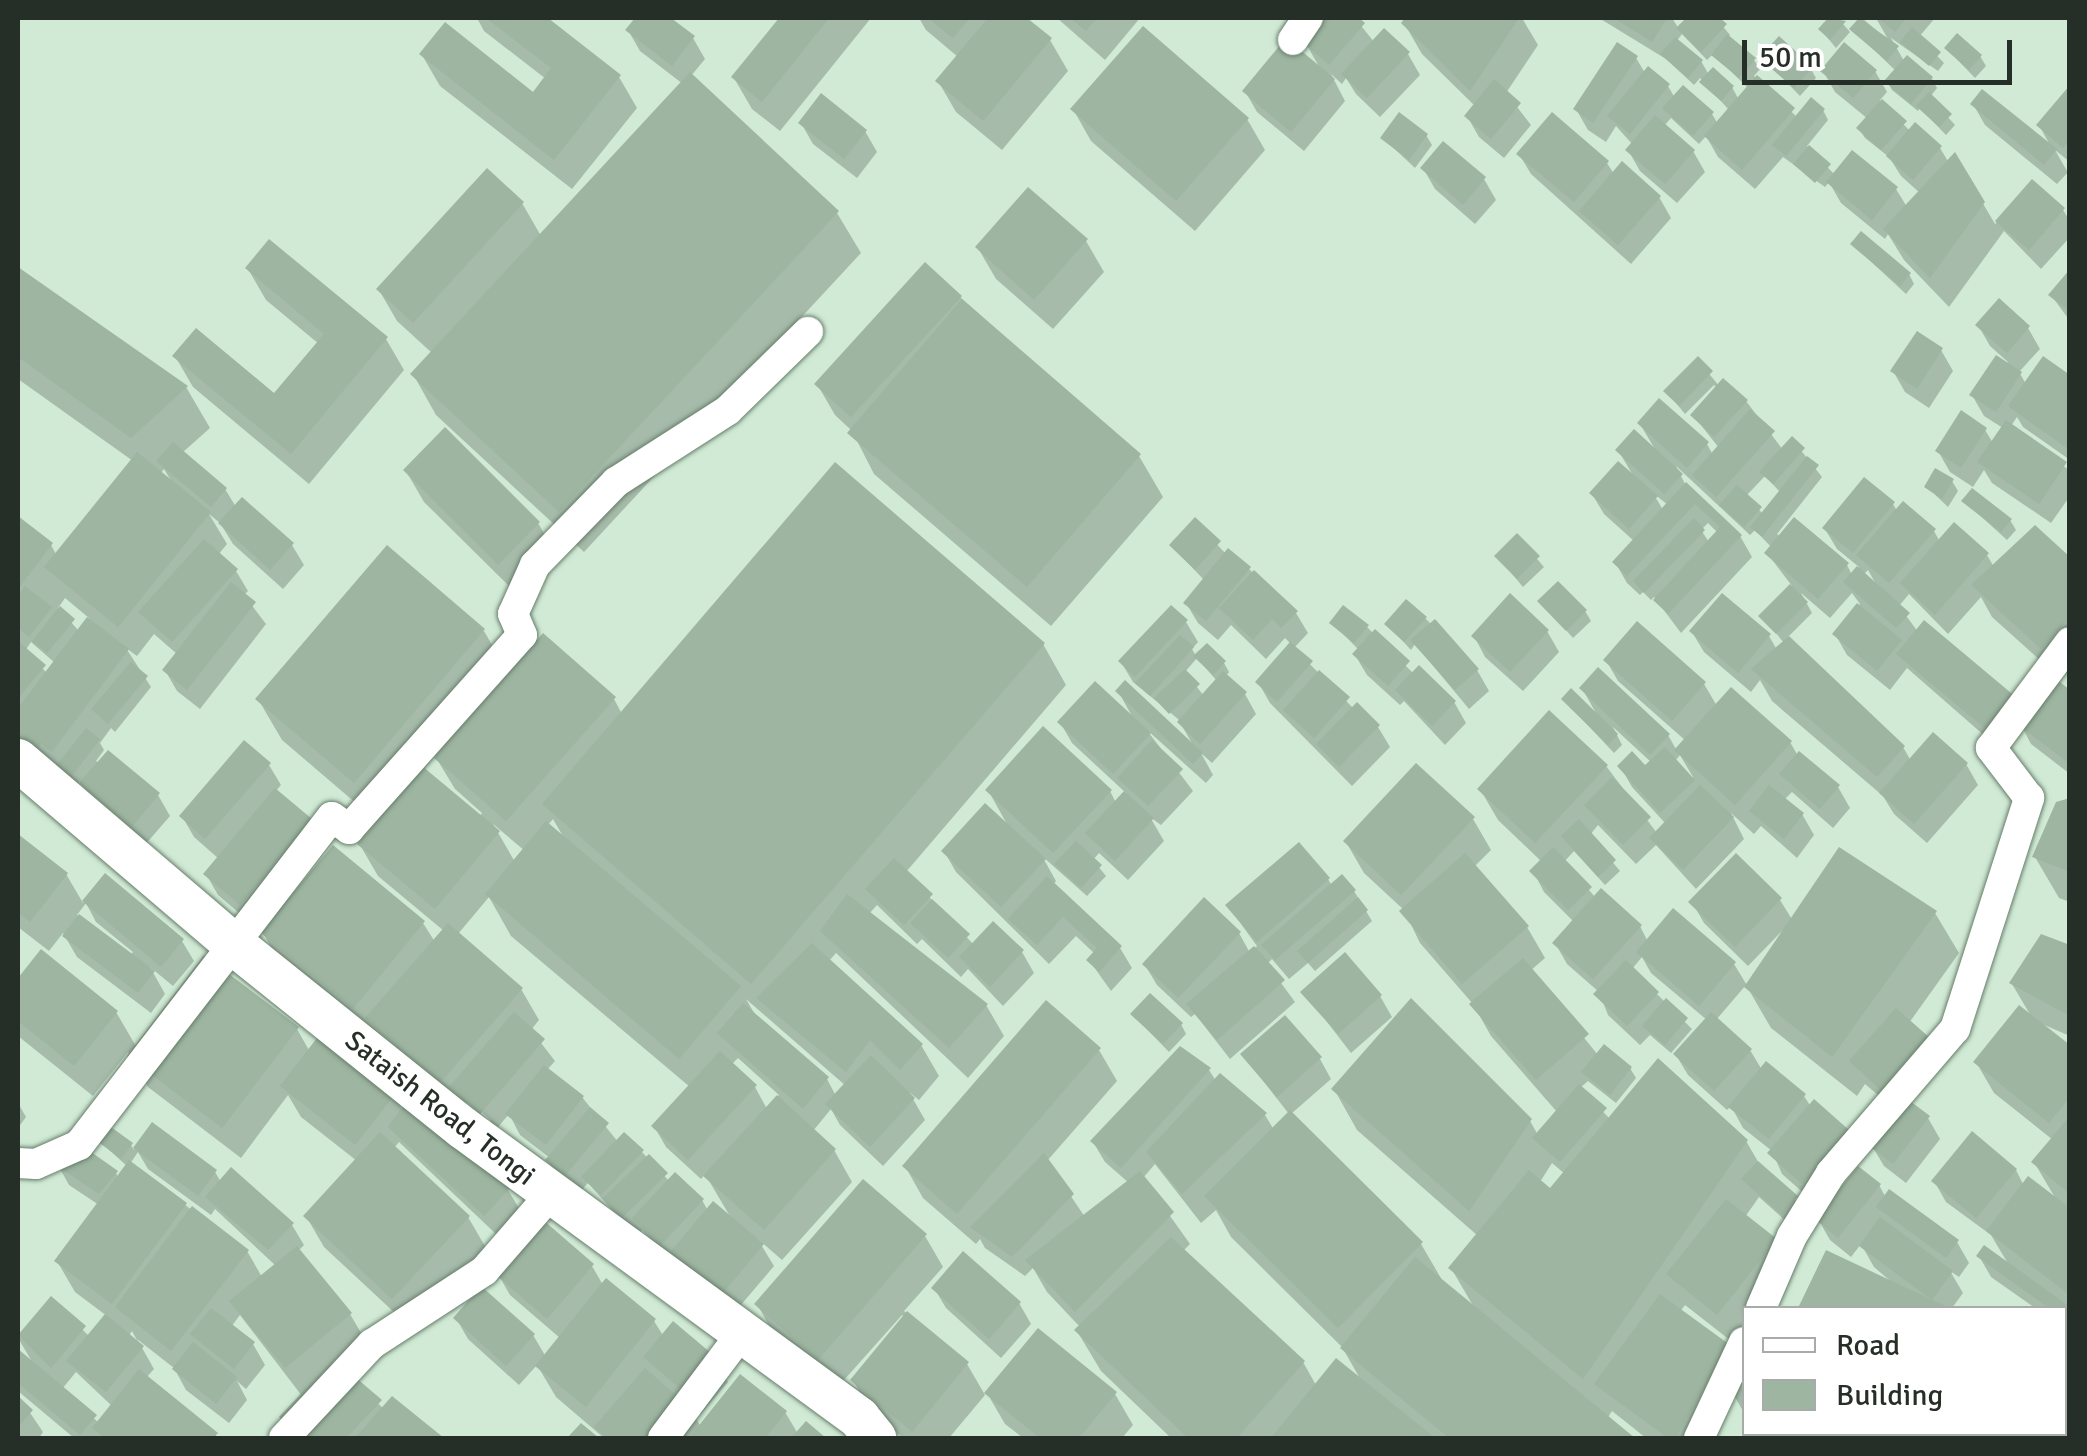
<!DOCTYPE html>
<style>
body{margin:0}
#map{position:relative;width:2087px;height:1456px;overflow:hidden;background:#d0ead5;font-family:Signika,sans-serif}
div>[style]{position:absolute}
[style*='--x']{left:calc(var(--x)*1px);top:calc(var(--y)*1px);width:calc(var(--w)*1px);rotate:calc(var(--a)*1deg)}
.shadow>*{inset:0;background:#0003}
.building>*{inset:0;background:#9db5a1}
.roads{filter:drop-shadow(0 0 2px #667d6a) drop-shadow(0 0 2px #667d6a)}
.street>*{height:30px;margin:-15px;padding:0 15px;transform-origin:15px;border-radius:15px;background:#fff}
.secondary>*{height:42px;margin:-21px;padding:0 21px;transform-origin:21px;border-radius:21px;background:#fff}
span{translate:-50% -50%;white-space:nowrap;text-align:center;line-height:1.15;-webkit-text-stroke:8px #fff;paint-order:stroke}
.street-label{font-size:28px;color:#262f27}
.frame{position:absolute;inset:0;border:20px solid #262f27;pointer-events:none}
.legend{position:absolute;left:1742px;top:1306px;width:325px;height:130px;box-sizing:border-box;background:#fff;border:2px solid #a8aca9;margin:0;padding:12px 18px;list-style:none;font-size:30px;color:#262f27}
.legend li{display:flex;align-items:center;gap:20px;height:50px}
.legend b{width:50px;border:2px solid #a8aca9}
.scale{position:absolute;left:1742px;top:40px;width:270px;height:45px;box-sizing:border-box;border:5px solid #262f27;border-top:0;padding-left:12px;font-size:30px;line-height:35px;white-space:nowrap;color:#262f27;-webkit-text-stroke:8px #fff;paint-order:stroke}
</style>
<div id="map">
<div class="shadow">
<div style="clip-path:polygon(477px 18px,544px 18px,619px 77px,637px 108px,572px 189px,440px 86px,422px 55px,534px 95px,546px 79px,484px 31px)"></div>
<div style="clip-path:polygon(638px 18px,667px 18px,693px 38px,705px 59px,691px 76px,837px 213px,861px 253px,584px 552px,436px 415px,413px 374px,432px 353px,397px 321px,379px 290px,522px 203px,541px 236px,683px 84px,640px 51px,628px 30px)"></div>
<div style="clip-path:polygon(782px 18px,871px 18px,780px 131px,752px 109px,734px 78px)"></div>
<div style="clip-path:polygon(919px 18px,1023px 18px,1050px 40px,1068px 71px,1002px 150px,956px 112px,938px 81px,958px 57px,926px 30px)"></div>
<div style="clip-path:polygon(1057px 18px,1140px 18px,1105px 60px)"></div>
<div style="clip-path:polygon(1286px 18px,1355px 18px,1374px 42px,1408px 54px,1420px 75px,1380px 117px,1356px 94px,1346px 78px,1342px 84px,1331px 74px,1345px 101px,1304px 151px,1257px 112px,1245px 91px,1321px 70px,1305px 42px,1309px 38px)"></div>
<div style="clip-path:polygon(1408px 18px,1522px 18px,1538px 45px,1506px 93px,1531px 125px,1504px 158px,1479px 137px,1467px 116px,1475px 106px,1422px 54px,1404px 23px)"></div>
<div style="clip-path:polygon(evenodd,1599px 18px,1672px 18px,1679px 29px,1689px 18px,1716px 18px,1730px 35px,1727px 38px,1754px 60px,1760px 69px,1754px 76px,1797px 117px,1823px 110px,1828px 120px,1807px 146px,1835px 175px,1896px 189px,1907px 207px,1920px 193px,1901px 176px,1889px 157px,1865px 138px,1859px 129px,1868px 119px,1835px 92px,1823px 71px,1875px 71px,1887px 92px,1880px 100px,1910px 131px,1940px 148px,1949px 163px,1955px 156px,1995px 224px,2032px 182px,2063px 210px,2070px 221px,2070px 237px,2041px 269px,2004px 231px,1949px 307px,1904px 260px,1888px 234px,1885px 239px,1841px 203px,1829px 182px,1825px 187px,1783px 157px,1755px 189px,1718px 157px,1706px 136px,1699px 144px,1671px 118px,1664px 126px,1693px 151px,1705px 172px,1677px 203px,1640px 171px,1628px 150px,1633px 145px,1616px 126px,1606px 142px,1588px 130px,1576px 109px,1636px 58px,1645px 73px,1668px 86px,1675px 98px,1712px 114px,1718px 124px,1729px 110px,1700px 78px,1694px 85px,1666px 59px,1599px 18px,1682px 34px,1707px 60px,1713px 54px,1748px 88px,1739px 100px,1732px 87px,1709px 75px,1701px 61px,1676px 42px,1682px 34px)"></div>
<div style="clip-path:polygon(1831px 18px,1838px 18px,1850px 32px,1836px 48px,1821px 30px)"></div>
<div style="clip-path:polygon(1862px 18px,1889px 41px,1876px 18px,1935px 18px,1919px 37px,1944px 63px,1938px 71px,1891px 38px,1904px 61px,1932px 79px,1937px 88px,1930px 97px,1955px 125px,1946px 135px,1920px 108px,1918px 111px,1892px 90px,1887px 81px,1896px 71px,1852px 29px)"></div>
<div style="clip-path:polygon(1947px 49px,1980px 56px,1986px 66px,1975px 78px)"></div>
<div style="clip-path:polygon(1763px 58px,1811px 69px,1816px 78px,1800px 96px)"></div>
<div style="clip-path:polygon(2069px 89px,2070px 162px,2055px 150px,2067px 171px,2070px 167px,2070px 170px,2057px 184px,1985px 125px,1973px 104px,2051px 147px,2039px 125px)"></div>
<div style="clip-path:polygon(1073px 109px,1247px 119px,1265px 150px,1195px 231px,1091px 141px)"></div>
<div style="clip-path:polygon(801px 123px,865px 131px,877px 152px,857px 178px,813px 144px)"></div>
<div style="clip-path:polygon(1426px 135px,1432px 145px,1415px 168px,1383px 138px)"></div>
<div style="clip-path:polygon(1519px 154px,1607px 163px,1614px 174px,1659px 197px,1671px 218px,1631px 264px,1531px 174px)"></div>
<div style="clip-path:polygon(1423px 168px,1484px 179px,1496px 200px,1475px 224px,1435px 189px)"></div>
<div style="clip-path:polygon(1086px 241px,1104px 272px,1053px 329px,996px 279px,978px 248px)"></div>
<div style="clip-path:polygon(1853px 245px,1909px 274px,1914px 284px,1906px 294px)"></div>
<div style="clip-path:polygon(248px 269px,386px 339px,404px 370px,309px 484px,193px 387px,175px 356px,275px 397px,319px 344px,266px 300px)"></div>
<div style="clip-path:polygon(evenodd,18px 270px,186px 387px,210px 428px,182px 453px,225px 489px,236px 507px,292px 545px,304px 565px,283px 589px,233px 544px,220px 523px,209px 514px,227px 544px,218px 555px,236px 571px,248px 591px,244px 595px,266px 624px,200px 709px,177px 691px,165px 670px,177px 654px,154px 634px,137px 656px,126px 648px,151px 687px,115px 732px,111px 728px,100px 743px,104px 750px,96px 761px,158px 795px,170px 816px,144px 846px,94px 804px,80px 781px,74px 789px,18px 753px,18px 519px,51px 545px,57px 556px,133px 461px,18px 379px,18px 270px,164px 469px,173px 484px,160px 474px,164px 469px,18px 270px,65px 598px,89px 618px,79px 631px,58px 608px,65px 598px,18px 270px,31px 642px,55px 663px,47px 673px,25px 651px,31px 642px)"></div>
<div style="clip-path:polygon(2070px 273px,2070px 321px,2051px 295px)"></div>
<div style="clip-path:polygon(960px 297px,1139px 456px,1163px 497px,1051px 626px,874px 474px,852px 431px,835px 415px,817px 384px)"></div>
<div style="clip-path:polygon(1999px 302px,2028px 328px,2040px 349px,2019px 372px,2026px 384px,2070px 378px,2070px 460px,2023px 427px,2017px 417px,2011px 426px,2070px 471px,2070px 496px,2051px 523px,1992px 483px,1984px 470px,1973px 487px,1950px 472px,1938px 451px,1985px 430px,1993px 443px,2003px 428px,1984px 416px,1972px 395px,2008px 362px,1990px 346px,1978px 325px)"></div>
<div style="clip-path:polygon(1941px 350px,1953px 371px,1929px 408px,1905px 392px,1893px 371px)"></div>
<div style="clip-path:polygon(evenodd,1698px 360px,1719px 386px,1746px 401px,1783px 450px,1792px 439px,1822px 477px,1777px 534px,1781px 537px,1847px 565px,1852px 575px,1859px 567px,1837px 549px,1825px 529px,1893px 504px,1897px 511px,1934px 531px,1940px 542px,1987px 555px,1994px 567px,2070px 560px,2070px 670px,2060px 678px,1992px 617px,1981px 597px,1948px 634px,1909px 594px,1899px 606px,1918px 632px,2015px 700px,2070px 694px,2070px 774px,2031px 744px,2022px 727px,2002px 751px,1907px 668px,1890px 690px,1847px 655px,1835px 634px,1860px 604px,1852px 593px,1830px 618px,1801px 593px,1812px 613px,1787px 638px,1903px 747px,1911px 761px,1966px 764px,1978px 785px,1927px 843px,1894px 814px,1883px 796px,1772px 701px,1760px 680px,1751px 692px,1704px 652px,1692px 632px,1769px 636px,1777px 650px,1784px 643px,1762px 616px,1792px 586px,1767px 553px,1772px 548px,1755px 530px,1750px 535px,1676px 466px,1686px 486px,1740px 536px,1752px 557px,1681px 633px,1654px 597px,1651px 600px,1643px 592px,1640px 595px,1627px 583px,1615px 562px,1634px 541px,1604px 514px,1592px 494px,1634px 477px,1618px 450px,1656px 451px,1640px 424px,1707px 444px,1713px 455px,1719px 448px,1693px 415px,1717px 388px,1714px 385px,1685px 414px,1667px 392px,1698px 360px,1765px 476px,1781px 493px,1764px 515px,1746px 496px,1765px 476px,1698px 360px,1653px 493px,1668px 505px,1663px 510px,1653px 493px,1698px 360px,1708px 523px,1718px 533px,1709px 542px,1701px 530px,1708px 523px,1698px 360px,1868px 570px,1877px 586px,1863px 575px,1868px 570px)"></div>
<div style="clip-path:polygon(406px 471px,538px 523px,556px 554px,517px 594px,424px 502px)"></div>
<div style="clip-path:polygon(1952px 481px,1958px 491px,1948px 507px,1927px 487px)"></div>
<div style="clip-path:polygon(1964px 501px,2010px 520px,2016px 530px,2007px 540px)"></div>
<div style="clip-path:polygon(1195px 521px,1226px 554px,1249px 569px,1296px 613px,1308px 633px,1294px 648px,1354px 709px,1378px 727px,1390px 747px,1352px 786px,1270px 703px,1258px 682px,1291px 644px,1285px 638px,1266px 659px,1231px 625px,1218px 640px,1198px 623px,1186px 603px,1204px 580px,1172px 546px)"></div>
<div style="clip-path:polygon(1517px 536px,1544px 567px,1523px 587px,1497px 556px)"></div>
<div style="clip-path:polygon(1540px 601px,1585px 611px,1591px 621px,1573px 638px)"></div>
<div style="clip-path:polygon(1425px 618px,1477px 670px,1489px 691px,1469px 709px,1415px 644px,1411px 650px,1387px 624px)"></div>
<div style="clip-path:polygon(evenodd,1186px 622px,1198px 642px,1192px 649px,1196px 656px,1224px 663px,1229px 672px,1226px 676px,1245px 694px,1256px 714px,1212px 763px,1201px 753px,1213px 775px,1206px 783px,1146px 729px,1193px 791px,1161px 825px,1150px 817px,1164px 841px,1128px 880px,1099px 853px,1093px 860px,1106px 876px,1087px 896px,1042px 856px,1056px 881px,1053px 885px,1120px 948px,1132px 968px,1111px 991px,1089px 960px,1095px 954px,1076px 936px,1049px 964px,956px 872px,944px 851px,1008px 826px,988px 790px,1110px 791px,1116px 803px,1126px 793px,1072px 743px,1060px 722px,1133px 718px,1118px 691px,1193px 745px,1178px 719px,1133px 682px,1121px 662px,1186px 622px,1197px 658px,1217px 681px,1204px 696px,1185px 672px,1197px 658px)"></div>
<div style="clip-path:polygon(1332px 623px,1367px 627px,1414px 674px,1454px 702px,1466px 723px,1445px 745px,1404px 701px,1400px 705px,1367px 675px,1355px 655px,1359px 650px)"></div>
<div style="clip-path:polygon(evenodd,484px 631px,510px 676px,614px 699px,622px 714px,1043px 644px,1066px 685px,906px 872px,974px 945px,1022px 952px,1034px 973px,1003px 1006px,968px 969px,961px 977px,922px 939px,917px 944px,877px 905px,869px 914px,986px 1005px,1004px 1036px,968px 1078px,836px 953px,829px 961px,921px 1045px,939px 1076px,919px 1100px,909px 1092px,925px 1120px,883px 1166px,840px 1125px,831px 1109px,813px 1131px,834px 1150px,852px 1182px,782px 1260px,757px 1238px,774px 1266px,729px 1319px,642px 1230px,636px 1237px,588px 1183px,576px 1196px,560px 1181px,548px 1161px,550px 1158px,520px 1135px,509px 1114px,493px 1133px,281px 964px,263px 933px,423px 923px,435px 942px,444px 931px,378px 876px,360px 845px,378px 822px,282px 740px,258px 699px,484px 631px,435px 756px,455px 789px,482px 813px,479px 817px,423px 770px,435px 756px,484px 631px,553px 819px,564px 838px,548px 825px,553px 819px,484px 631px,493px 824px,525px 851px,515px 862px,493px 824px,484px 631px,489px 897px,511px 936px,690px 1087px,654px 1126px,666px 1147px,701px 1179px,705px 1174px,731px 1218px,708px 1211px,702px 1200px,670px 1182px,642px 1152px,618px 1142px,582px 1097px,547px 1070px,555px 1061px,531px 1030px,539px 1020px,521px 989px,458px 934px,489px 897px,484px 631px,746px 999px,846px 1086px,836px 1096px,827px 1079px,757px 1018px,746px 999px,484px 631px,738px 1058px,779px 1095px,767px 1109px,755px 1087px,731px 1065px,738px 1058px,484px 631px,469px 1101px,491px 1120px,488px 1124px,465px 1104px,469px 1101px)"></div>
<div style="clip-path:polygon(1547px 631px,1559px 652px,1523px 691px,1485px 657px,1474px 636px)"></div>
<div style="clip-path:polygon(evenodd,1606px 660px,1704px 684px,1717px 706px,1790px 742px,1798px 756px,1838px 787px,1850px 808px,1833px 828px,1792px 792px,1784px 800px,1802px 814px,1814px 835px,1797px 858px,1761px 826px,1754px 834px,1731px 813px,1744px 839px,1696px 889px,1656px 845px,1636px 864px,1598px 825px,1590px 835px,1620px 871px,1605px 885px,1574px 851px,1564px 862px,1596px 898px,1640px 926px,1648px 942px,1734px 964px,1748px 987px,1783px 930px,1748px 966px,1704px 923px,1692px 902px,1780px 900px,1793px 921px,1935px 913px,1959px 953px,1909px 1023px,1905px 1100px,1928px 1118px,1940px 1139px,1906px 1183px,1884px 1166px,1872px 1146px,1898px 1112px,1865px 1084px,1857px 1096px,1771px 1028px,1746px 985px,1716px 1020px,1750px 1050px,1762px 1070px,1804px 1096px,1811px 1107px,1847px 1131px,1815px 1203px,1782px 1174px,1772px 1151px,1743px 1128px,1731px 1106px,1727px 1110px,1688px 1075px,1676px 1055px,1707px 1020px,1651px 973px,1642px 957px,1632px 969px,1692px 1029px,1671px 1053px,1650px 1035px,1640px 1045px,1608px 1015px,1599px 992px,1567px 964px,1555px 943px,1574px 922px,1544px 892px,1533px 871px,1542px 862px,1498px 820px,1480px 789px,1606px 766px,1657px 833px,1666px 824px,1632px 787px,1620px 766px,1645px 769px,1652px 763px,1613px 727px,1622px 745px,1614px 753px,1564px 700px,1597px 715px,1582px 688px,1668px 735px,1677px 751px,1686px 741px,1618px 681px,1606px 660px,1680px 755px,1693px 777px,1691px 779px,1675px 761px,1680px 755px)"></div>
<div style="clip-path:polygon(269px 765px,281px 785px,275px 792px,310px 820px,252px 924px,218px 895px,206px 874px,219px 859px,194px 837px,182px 816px)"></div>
<div style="clip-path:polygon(2070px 801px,2070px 902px,2059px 898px,2035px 857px)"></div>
<div style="clip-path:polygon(evenodd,1473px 819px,1491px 850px,1474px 867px,1527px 927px,1545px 958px,1530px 971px,1598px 1055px,1630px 1068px,1636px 1078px,1616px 1103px,1588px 1081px,1580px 1088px,1610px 1119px,1746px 1141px,1760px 1165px,1802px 1207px,1788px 1223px,1759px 1197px,1745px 1217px,1775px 1240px,1763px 1308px,1744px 1308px,1744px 1332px,1735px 1344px,1685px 1305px,1680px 1312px,1744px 1375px,1744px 1413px,1735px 1397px,1711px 1438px,1646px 1438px,1612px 1411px,1607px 1419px,1631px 1438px,1171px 1438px,1101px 1371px,1077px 1331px,1081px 1328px,1047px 1292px,1033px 1268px,1025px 1276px,985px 1248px,980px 1239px,976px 1244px,923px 1198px,905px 1166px,1099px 1050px,1117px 1081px,1047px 1161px,1085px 1217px,1129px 1183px,1105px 1162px,1093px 1142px,1209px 1070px,1216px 1081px,1221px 1076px,1265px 1115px,1274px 1130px,1289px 1114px,1243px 1055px,1320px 1059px,1331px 1079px,1291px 1114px,1421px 1244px,1445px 1285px,1475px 1309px,1451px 1268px,1478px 1236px,1357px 1130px,1334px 1089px,1530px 1121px,1538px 1135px,1557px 1112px,1491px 1036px,1473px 1004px,1420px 943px,1404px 910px,1364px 873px,1346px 842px,1473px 819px,1552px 1163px,1565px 1174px,1551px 1191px,1540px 1182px,1552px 1163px,1473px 819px,1155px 1164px,1201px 1223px,1216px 1210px,1231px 1237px,1342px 1347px,1362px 1382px,1317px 1387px,1303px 1362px,1183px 1251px,1190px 1244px,1143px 1178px,1155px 1164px)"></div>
<div style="clip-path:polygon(evenodd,18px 837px,66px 874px,83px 903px,105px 876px,182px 941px,194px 961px,173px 986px,150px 967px,165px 994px,151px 1013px,77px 957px,63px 933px,49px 951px,18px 927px,18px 837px,86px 903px,96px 922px,133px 952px,130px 955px,77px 915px,86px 903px)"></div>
<div style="clip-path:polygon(1328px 879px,1332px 886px,1354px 891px,1372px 921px,1315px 971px,1308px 963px,1289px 979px,1272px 959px,1267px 964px,1295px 1002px,1230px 1059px,1195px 1014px,1191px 1017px,1157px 985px,1145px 965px,1239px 933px,1250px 953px,1257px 946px,1228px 906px)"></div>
<div style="clip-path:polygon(2070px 948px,2070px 1036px,2035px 1021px,2070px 1048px,2070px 1333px,2064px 1330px,2064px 1308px,2035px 1308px,1991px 1277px,1979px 1256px,2010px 1267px,1991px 1235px,1946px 1202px,1934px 1181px,2016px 1170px,2024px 1186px,2057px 1201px,2034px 1162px,2053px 1140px,1994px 1093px,1976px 1062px,2031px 1016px,2012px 984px)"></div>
<div style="clip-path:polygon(41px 953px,116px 1012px,137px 1048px,297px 1029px,310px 1052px,394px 1094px,403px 1110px,410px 1102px,508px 1190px,520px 1210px,497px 1235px,399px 1142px,394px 1148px,468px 1217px,486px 1248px,411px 1328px,324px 1247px,306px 1216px,357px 1161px,301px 1117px,288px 1095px,241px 1158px,148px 1087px,128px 1052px,93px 1096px,18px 1036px,18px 982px)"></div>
<div style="clip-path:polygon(1304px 992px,1380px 996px,1392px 1017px,1351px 1053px)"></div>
<div style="clip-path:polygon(1133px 1015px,1181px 1024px,1186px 1034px,1169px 1052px)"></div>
<div style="clip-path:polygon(18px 1103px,26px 1117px,18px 1128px)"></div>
<div style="clip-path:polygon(evenodd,152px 1126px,215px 1172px,221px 1182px,292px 1225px,304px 1245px,298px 1251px,350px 1314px,368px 1345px,340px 1368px,384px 1409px,392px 1399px,440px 1438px,295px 1438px,302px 1396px,240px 1315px,231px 1327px,253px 1344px,265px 1365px,246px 1389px,237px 1381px,247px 1400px,229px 1423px,186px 1390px,174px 1368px,137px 1339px,154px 1369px,146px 1378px,219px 1438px,74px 1438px,18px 1391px,18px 1352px,34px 1365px,18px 1338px,51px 1299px,90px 1337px,107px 1316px,75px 1292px,57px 1261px,99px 1205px,69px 1185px,58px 1165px,116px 1173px,119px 1178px,128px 1167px,96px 1138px,131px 1145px,134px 1150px,152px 1126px,138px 1152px,148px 1169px,211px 1215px,215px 1209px,276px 1266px,262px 1277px,247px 1251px,130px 1164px,138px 1152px,152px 1126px,132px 1331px,140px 1346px,128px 1337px,132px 1331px,152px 1126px,76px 1372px,112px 1406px,99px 1423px,62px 1389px,76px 1372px)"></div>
<div style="clip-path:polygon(1879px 1185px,1886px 1198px,1957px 1242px,1969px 1263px,1959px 1277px,1950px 1271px,1963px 1293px,1952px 1308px,1801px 1308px,1827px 1253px,1895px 1285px,1874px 1267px,1861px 1244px,1851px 1257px,1830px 1240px,1818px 1219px)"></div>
<div style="clip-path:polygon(542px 1223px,592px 1266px,603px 1285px,654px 1321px,664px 1337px,716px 1361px,728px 1382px,701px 1414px,687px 1403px,701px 1427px,785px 1412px,798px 1434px,806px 1424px,823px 1438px,604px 1438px,556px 1397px,537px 1365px,519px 1385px,468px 1339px,456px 1318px,533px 1335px,546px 1357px,560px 1338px,510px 1295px,498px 1274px)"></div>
<div style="clip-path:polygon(925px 1236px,943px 1267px,904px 1311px,967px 1364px,985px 1395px,949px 1438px,903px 1438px,871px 1412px,853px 1380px,905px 1318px,902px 1315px,836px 1389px,775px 1336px,757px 1304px)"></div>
<div style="clip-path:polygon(934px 1288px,1019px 1303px,1031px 1324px,1001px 1358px,946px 1308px)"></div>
<div style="clip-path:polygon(2064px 1337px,2070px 1340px,2070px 1438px,1920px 1438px,1910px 1434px,2064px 1434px)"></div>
<div style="clip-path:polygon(987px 1393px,1115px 1394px,1133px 1425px,1122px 1438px,1023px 1438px,1005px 1424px)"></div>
<div style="clip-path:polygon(18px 1395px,43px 1432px,39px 1438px,18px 1438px)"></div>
<div style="clip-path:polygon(1771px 1434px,1837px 1434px,1834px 1438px,1781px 1438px)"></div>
</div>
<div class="building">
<div style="clip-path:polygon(486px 18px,548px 18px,621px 75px,554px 160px,419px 54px,445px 22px,533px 92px,551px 68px)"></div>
<div style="clip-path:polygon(635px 18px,671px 18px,695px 36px,672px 66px,625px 30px)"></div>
<div style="clip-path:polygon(779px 18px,829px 18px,762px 102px,731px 77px)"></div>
<div style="clip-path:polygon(928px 18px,970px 18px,953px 38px)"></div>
<div style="clip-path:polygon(988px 18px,1027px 18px,1052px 38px,983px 121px,935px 81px)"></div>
<div style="clip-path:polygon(1070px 18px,1097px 18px,1086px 31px)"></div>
<div style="clip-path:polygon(1323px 18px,1359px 18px,1365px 23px,1329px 65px,1302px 42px)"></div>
<div style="clip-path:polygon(1405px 18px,1519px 18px,1470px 91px,1401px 23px)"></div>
<div style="clip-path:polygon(1614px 18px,1667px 18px,1652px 42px)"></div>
<div style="clip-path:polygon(1686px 18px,1720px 18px,1727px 24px,1701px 52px,1676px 28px)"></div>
<div style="clip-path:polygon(1828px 18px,1846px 21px,1830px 40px,1818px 29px)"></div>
<div style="clip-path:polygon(1859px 18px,1899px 46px,1887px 61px,1849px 29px)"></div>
<div style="clip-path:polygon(1878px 18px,1906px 18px,1895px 32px)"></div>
<div style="clip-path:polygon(1143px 26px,1249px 118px,1176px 201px,1070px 109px)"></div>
<div style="clip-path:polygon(1912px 27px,1941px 52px,1929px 66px,1900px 42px)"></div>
<div style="clip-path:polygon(1384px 28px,1410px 52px,1367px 98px,1341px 74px)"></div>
<div style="clip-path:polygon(1957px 33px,1982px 55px,1969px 70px,1944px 48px)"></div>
<div style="clip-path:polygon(1727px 34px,1756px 58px,1739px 78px,1711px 55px)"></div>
<div style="clip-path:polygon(1779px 36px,1813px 67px,1794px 88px,1759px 58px)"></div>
<div style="clip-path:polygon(1675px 37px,1703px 60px,1688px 78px,1660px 54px)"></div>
<div style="clip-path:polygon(1286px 38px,1335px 79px,1291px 132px,1242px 91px)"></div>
<div style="clip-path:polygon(1617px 42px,1638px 56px,1593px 123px,1573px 109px)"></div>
<div style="clip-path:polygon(1844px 42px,1877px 70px,1853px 98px,1820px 71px)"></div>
<div style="clip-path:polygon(1907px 55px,1933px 77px,1911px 104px,1884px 81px)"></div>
<div style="clip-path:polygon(1648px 66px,1670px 84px,1630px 134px,1607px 116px)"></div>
<div style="clip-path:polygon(1713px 67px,1734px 86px,1721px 101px,1699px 82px)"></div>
<div style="clip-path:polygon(690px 72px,839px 211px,559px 512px,410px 374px)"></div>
<div style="clip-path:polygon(1757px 75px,1795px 108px,1742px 170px,1704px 136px)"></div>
<div style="clip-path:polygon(1494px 79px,1521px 103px,1491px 139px,1464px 116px)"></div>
<div style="clip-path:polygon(1683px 85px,1714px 112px,1693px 136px,1662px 108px)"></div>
<div style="clip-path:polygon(2070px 85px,2070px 140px,2063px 148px,2036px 125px)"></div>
<div style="clip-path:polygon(1982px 89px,2057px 149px,2044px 165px,1970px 104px)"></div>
<div style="clip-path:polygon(1929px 92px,1952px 114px,1939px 127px,1916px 106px)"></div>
<div style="clip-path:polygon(821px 93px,867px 130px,844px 159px,798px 123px)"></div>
<div style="clip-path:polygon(1811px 97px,1825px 109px,1786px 156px,1772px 145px)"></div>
<div style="clip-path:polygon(1882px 99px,1907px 121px,1881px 150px,1856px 128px)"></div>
<div style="clip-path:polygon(1399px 112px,1428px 134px,1409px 160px,1380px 138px)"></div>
<div style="clip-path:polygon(1552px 112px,1609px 161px,1574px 202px,1516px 154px)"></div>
<div style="clip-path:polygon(1655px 115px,1695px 150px,1665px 184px,1625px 150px)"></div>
<div style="clip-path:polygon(1915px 122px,1942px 146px,1913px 180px,1886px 156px)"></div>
<div style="clip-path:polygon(1443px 141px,1486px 177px,1463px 205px,1420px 168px)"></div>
<div style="clip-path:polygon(1809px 145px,1831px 164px,1815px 183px,1793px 164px)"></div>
<div style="clip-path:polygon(1852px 150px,1898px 187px,1872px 220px,1826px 182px)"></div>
<div style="clip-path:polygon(1955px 152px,1985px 202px,1930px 278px,1883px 229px)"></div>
<div style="clip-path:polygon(1622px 161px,1661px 196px,1618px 245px,1579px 211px)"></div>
<div style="clip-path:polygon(487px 168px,524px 202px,413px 323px,376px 289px)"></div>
<div style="clip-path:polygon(2032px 179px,2065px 208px,2029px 250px,1995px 221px)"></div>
<div style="clip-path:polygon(1028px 187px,1088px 239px,1034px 300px,975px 247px)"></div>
<div style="clip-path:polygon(1861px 231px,1911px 273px,1900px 286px,1850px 244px)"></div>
<div style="clip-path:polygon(269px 239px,388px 337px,291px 454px,172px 356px,196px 328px,274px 393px,324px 334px,245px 268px)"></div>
<div style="clip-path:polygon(925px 262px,962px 296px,851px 417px,814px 384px)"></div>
<div style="clip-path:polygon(18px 267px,188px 386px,131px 438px,18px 357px)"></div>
<div style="clip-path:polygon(2070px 269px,2070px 312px,2048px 295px)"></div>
<div style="clip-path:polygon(1999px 298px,2030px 326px,2007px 353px,1975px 325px)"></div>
<div style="clip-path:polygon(962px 299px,1141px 454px,1027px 587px,847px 433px)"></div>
<div style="clip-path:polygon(1917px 331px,1943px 348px,1917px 389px,1890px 371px)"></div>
<div style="clip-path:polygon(1996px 355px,2022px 372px,1996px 412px,1969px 395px)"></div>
<div style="clip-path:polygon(1698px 356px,1713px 371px,1679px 406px,1663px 391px)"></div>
<div style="clip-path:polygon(2043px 356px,2070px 375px,2068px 449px,2008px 406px)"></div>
<div style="clip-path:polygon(1723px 378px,1748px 400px,1714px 437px,1690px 415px)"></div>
<div style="clip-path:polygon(1659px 398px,1709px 442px,1687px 468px,1637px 423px)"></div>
<div style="clip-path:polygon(1750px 409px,1775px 431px,1716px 497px,1692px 475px)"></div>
<div style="clip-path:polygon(1961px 410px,1987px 428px,1961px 468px,1935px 451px)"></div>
<div style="clip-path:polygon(2006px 420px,2067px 462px,2039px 504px,1977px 462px)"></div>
<div style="clip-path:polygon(445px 427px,540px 522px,498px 565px,403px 470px)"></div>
<div style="clip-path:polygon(1634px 429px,1683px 474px,1664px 494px,1615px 450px)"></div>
<div style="clip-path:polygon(1792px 436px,1805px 448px,1773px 484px,1759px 472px)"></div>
<div style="clip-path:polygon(173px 442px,227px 488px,211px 507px,156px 461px)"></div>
<div style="clip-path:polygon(137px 452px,211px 512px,118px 627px,44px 567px)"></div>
<div style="clip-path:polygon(1807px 456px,1819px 465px,1762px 537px,1750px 527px)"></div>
<div style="clip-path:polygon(1618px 461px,1658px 496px,1629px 529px,1589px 493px)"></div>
<div style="clip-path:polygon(835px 462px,1045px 643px,751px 984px,542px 804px)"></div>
<div style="clip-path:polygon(1935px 468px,1954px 479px,1942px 499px,1924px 487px)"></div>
<div style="clip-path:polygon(1864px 477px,1895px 502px,1853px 553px,1822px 528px)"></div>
<div style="clip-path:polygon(1686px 482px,1742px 535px,1668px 614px,1653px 600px,1720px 527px,1695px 504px,1627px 576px,1612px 562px)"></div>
<div style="clip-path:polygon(1737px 485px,1762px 507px,1744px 527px,1719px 505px)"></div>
<div style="clip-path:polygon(1972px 488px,2012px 519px,2001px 532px,1961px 501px)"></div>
<div style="clip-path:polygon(242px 497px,294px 543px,270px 570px,218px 523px)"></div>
<div style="clip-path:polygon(1903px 501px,1936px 529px,1889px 583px,1856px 555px)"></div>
<div style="clip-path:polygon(18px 516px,53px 543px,18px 589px)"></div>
<div style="clip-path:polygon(1195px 517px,1221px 541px,1195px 570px,1169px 545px)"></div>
<div style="clip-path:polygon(1794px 517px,1849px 563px,1818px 599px,1764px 553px)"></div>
<div style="clip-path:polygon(1694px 518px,1705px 530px,1644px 593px,1633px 581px)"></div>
<div style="clip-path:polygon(1954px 522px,1989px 553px,1935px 615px,1900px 583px)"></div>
<div style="clip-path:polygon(2035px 525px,2070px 557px,2070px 617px,2041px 649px,1971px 585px)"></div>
<div style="clip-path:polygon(1517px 533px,1540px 556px,1517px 579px,1494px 556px)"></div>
<div style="clip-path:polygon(204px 539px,238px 569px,172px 642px,138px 612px)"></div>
<div style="clip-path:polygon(387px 545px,485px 629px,354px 783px,255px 699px)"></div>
<div style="clip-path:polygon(1228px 548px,1251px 567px,1206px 621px,1183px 603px)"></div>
<div style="clip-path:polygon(1857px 566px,1910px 613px,1896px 628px,1843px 582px)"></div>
<div style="clip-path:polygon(1254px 570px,1298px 611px,1281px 628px,1272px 619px,1253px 640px,1219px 608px)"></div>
<div style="clip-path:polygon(1558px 581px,1587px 610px,1566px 631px,1537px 601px)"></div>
<div style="clip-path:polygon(231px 582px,256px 602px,187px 690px,162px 670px)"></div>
<div style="clip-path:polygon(1790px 584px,1808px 602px,1776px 634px,1758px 616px)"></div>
<div style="clip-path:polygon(25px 586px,52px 607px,29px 637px,18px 628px,18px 596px)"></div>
<div style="clip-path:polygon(1510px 593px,1549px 630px,1510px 672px,1471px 636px)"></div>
<div style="clip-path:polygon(1722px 593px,1771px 634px,1738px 673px,1689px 631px)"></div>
<div style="clip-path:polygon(1406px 599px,1427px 617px,1404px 642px,1384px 624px)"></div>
<div style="clip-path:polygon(1857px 603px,1902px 640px,1877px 671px,1832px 634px)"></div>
<div style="clip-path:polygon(1171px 605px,1188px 620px,1135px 677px,1118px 661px)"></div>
<div style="clip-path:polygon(1343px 605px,1369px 625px,1354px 643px,1329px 623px)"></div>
<div style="clip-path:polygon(60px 606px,75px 619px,47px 653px,32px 641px)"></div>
<div style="clip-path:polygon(87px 617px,129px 649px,52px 752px,41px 744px,36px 751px,18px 737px,18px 708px)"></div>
<div style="clip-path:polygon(1435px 619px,1479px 669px,1455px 690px,1410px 640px)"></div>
<div style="clip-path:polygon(1924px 620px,2017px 698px,1989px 732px,1896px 654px)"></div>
<div style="clip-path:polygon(1637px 621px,1706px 682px,1672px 721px,1603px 660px)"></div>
<div style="clip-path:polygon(1375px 629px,1410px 661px,1388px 686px,1352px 654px)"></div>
<div style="clip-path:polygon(543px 633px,616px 697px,506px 821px,434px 758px)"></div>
<div style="clip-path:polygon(1180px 635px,1194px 647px,1150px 696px,1135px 683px)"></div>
<div style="clip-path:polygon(1789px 636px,1905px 746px,1877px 777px,1751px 669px)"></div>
<div style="clip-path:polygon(18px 641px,46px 665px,18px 698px)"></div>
<div style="clip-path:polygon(1290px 642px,1313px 661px,1277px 702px,1255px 682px)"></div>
<div style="clip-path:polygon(1207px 643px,1226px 661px,1213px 675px,1193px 656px)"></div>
<div style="clip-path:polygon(131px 662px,148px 676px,108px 724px,91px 709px)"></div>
<div style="clip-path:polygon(1419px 665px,1456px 701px,1432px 726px,1395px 690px)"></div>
<div style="clip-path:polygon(1598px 667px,1670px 734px,1650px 755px,1579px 688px)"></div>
<div style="clip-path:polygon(1185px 669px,1200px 684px,1169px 714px,1154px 698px)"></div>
<div style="clip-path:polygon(1319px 670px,1350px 697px,1314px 738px,1283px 710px)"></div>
<div style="clip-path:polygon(1223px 671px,1247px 692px,1200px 744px,1177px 722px)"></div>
<div style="clip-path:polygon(2051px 675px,2070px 690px,2070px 764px,2016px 723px)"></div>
<div style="clip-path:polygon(1125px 680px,1203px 753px,1193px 764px,1115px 691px)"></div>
<div style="clip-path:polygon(1095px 681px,1151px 733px,1113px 774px,1057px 722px)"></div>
<div style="clip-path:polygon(1731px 687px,1792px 741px,1735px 805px,1674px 750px)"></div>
<div style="clip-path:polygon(1571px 688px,1618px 734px,1608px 745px,1561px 699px)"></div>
<div style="clip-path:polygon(1357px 702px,1380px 725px,1339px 767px,1316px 744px)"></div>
<div style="clip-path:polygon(1549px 710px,1608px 765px,1535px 843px,1477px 789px)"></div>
<div style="clip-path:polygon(1043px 726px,1112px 790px,1053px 853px,985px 790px)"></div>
<div style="clip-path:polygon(86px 728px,100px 739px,68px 781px,53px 770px)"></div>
<div style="clip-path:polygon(1933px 732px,1968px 763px,1914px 824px,1879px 793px)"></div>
<div style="clip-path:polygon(244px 740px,271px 763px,205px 839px,179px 816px)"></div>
<div style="clip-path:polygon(1152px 740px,1183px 769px,1148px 806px,1117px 778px)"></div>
<div style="clip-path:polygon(1665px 747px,1695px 780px,1660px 813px,1617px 766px,1632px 751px,1645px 765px)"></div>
<div style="clip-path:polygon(108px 750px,160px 793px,132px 827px,79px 783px)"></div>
<div style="clip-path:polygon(1799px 751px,1840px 785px,1820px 809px,1779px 774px)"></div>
<div style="clip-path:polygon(1416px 763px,1475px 817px,1401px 895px,1343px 841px)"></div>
<div style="clip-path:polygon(422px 766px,500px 831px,435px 909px,357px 844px)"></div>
<div style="clip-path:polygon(1612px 777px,1651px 817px,1623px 845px,1584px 805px)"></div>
<div style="clip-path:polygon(1700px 785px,1734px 817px,1683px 870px,1649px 838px)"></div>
<div style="clip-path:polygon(1769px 785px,1804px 813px,1784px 839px,1749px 811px)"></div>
<div style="clip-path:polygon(275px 788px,312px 819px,240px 905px,203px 874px)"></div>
<div style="clip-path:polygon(1124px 791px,1154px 818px,1115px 861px,1085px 833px)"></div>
<div style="clip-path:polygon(2070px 798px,2070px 872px,2032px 857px,2056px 802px)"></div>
<div style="clip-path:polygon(985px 803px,1046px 859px,1001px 907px,941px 851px)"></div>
<div style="clip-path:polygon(1579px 819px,1616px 860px,1598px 877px,1561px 836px)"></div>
<div style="clip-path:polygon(546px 821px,741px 986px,679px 1059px,485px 894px)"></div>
<div style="clip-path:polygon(18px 834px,68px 873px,30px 922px,18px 912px)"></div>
<div style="clip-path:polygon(1076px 841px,1102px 865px,1081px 888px,1054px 864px)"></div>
<div style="clip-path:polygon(1299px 842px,1330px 878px,1257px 942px,1225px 905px)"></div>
<div style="clip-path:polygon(333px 845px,425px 921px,353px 1009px,260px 932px)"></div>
<div style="clip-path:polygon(1553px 847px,1592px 887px,1568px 910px,1529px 871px)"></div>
<div style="clip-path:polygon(1839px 847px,1937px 911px,1832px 1057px,1744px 987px)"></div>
<div style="clip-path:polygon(1465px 853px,1529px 926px,1462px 984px,1399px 911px)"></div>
<div style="clip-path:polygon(1736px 853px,1782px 898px,1735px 947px,1688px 902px)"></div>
<div style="clip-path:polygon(894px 858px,933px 894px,904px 925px,865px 889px)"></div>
<div style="clip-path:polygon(105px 873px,184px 939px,161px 967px,82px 901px)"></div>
<div style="clip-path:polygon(1342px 874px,1356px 890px,1275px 960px,1261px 945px)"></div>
<div style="clip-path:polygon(1047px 876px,1122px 946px,1099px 972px,1086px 960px,1097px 948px,1063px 917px,1037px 945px,1008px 919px)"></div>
<div style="clip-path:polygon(1601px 888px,1642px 925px,1593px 979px,1552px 943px)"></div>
<div style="clip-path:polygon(847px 894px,988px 1004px,949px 1048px,820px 931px)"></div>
<div style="clip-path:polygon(1204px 897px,1241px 932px,1178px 998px,1142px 964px)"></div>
<div style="clip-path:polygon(1358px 897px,1368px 910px,1308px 963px,1297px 951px)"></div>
<div style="clip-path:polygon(932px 899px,970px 934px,948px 958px,910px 923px)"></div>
<div style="clip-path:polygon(1673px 908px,1736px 962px,1699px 1006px,1636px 952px)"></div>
<div style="clip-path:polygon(79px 914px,155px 971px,138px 993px,62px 936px)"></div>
<div style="clip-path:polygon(993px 921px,1024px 950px,990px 987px,959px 957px)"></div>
<div style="clip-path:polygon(448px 923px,523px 988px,440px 1083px,365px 1018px)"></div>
<div style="clip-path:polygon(2041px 934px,2070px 945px,2070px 1016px,2009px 983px)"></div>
<div style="clip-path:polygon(812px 943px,923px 1044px,900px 1070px,870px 1040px,846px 1072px,756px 998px)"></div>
<div style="clip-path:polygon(1254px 946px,1285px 980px,1217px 1040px,1186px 1004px)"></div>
<div style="clip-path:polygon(41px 949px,118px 1011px,74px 1066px,18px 1021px,18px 978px)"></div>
<div style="clip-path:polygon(1345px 952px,1382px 995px,1338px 1034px,1300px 992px)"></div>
<div style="clip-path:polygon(204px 955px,299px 1027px,222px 1128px,127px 1056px)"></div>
<div style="clip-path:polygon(1523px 958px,1589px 1034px,1536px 1080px,1469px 1004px)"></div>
<div style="clip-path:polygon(1626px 960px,1659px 992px,1627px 1026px,1593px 994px)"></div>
<div style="clip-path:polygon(1150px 993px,1183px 1023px,1163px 1044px,1130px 1014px)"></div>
<div style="clip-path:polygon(1411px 998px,1532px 1119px,1469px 1211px,1331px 1089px)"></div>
<div style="clip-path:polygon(1666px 998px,1688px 1018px,1665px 1045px,1642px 1026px)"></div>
<div style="clip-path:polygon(1046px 1000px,1101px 1048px,957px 1214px,902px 1166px)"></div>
<div style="clip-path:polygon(743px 1003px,829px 1077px,803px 1109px,717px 1033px)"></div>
<div style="clip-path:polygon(2019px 1005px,2070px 1045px,2070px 1097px,2049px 1123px,1973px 1062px)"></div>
<div style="clip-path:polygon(1896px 1008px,1930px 1038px,1883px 1092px,1849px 1061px)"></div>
<div style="clip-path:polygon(514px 1012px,545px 1039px,480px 1114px,449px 1087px)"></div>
<div style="clip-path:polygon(1711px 1012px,1752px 1049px,1714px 1091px,1673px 1054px)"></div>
<div style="clip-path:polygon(1285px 1015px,1322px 1057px,1277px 1097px,1240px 1054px)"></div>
<div style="clip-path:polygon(320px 1034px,396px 1093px,355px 1145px,280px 1086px)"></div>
<div style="clip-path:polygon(1604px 1044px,1632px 1067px,1610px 1095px,1581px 1072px)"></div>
<div style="clip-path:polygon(1180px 1046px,1211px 1068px,1121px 1168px,1090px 1141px)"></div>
<div style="clip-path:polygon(720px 1051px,757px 1085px,688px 1160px,651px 1126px)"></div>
<div style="clip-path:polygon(871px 1055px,915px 1098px,870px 1147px,825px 1104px)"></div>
<div style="clip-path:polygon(1658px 1058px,1748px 1140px,1583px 1379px,1448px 1268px,1529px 1170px,1550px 1188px)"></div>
<div style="clip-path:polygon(1766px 1061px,1806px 1094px,1769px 1139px,1728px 1107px)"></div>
<div style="clip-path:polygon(544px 1065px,584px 1096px,546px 1145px,505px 1114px)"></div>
<div style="clip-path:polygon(1220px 1073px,1267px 1113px,1182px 1194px,1146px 1152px)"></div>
<div style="clip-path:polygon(1579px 1084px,1607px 1108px,1560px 1162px,1532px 1138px)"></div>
<div style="clip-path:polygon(777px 1095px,836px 1149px,764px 1230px,703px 1176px)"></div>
<div style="clip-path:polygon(409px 1098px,510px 1188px,484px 1216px,388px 1127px)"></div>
<div style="clip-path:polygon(1906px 1098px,1930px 1116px,1893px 1164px,1869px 1146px)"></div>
<div style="clip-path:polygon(1814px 1099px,1849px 1130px,1802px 1184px,1767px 1153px)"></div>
<div style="clip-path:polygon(590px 1107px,609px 1123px,564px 1177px,545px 1160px)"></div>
<div style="clip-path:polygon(1290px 1110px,1423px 1242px,1338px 1328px,1204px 1196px)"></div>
<div style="clip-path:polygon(2070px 1116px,2070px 1194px,2031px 1162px)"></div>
<div style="clip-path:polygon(104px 1122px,133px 1143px,121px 1159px,93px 1138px)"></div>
<div style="clip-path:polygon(152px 1122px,217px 1170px,198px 1196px,133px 1148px)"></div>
<div style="clip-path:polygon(1972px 1131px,2017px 1169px,1976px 1218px,1931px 1181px)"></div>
<div style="clip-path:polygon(380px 1132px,470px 1216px,392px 1299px,303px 1216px)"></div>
<div style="clip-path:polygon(624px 1132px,644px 1150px,601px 1195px,581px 1177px)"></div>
<div style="clip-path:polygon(84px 1147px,118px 1171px,99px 1194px,54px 1164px)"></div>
<div style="clip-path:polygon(1044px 1153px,1074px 1194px,1012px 1257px,970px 1227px)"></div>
<div style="clip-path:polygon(649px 1154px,668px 1173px,622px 1218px,603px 1198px)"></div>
<div style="clip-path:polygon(129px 1160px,187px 1203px,112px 1304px,54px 1261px)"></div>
<div style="clip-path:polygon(1758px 1161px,1798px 1196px,1782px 1215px,1741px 1179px)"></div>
<div style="clip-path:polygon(1858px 1166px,1881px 1184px,1838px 1238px,1815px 1219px)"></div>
<div style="clip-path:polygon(231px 1167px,294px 1223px,268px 1250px,205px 1197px)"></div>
<div style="clip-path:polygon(1140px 1171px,1174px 1212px,1075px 1312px,1025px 1260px)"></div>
<div style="clip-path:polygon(675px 1172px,704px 1199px,661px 1245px,632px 1218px)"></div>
<div style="clip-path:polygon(2028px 1176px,2070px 1208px,2070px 1295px,1986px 1231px)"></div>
<div style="clip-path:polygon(863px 1179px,927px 1234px,818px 1360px,754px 1304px)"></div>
<div style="clip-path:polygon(1889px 1189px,1959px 1240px,1946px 1258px,1876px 1207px)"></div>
<div style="clip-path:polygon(1726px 1199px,1777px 1239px,1717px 1315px,1666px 1274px)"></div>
<div style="clip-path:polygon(713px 1201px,764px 1244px,717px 1300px,666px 1257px)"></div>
<div style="clip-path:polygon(192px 1206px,249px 1250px,171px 1351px,115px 1307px)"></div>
<div style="clip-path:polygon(1880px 1217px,1953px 1271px,1932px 1300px,1859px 1246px)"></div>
<div style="clip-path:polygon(542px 1219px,594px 1264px,547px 1319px,495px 1274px)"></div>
<div style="clip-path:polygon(1171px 1237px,1305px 1361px,1237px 1438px,1188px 1438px,1074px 1330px)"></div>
<div style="clip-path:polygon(1984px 1245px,2070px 1307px,2070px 1323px,2064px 1320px,2064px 1308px,2049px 1308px,1976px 1256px)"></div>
<div style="clip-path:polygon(297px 1246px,352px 1313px,285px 1368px,229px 1301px)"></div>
<div style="clip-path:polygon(1826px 1250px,1930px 1299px,1950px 1308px,1798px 1308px)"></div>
<div style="clip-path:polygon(963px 1251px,1021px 1302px,989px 1339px,931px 1288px)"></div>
<div style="clip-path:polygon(1415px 1257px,1635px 1438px,1449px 1438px,1340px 1348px)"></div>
<div style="clip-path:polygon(606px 1278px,656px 1319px,586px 1407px,535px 1366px)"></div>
<div style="clip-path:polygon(481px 1286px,535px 1334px,506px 1366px,453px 1318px)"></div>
<div style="clip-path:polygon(1660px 1294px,1730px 1345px,1675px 1438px,1668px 1438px,1594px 1384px)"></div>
<div style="clip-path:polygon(51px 1296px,86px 1326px,51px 1368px,18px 1335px)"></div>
<div style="clip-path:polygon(211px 1308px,255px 1342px,234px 1369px,190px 1334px)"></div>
<div style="clip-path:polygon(907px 1311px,969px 1362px,912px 1432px,850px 1380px)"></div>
<div style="clip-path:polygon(105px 1314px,144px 1346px,106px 1392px,66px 1361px)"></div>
<div style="clip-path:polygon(673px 1321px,718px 1359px,688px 1395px,643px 1357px)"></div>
<div style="clip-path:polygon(1038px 1328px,1117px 1392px,1079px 1438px,1040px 1438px,984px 1393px)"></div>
<div style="clip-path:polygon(2064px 1334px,2070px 1337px,2070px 1392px,2064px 1388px)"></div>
<div style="clip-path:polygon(193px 1342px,237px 1377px,216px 1404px,172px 1369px)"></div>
<div style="clip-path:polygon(18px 1349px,97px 1415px,80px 1435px,18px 1383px)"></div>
<div style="clip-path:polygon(1336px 1358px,1435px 1438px,1271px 1438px)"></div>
<div style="clip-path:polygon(334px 1359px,382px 1400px,346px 1438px,301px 1438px,279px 1417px)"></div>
<div style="clip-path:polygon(645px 1368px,695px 1412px,672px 1438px,607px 1438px,594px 1427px)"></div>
<div style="clip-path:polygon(139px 1369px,218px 1433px,213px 1438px,105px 1438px,92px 1428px)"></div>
<div style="clip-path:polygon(740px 1374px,787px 1411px,765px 1438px,689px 1438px)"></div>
<div style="clip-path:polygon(18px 1396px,33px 1410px,18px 1427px)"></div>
<div style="clip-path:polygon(392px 1396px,444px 1438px,355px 1438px)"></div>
<div style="clip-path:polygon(2064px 1401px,2070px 1404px,2070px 1438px,2036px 1438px,2039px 1434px,2064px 1434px)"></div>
<div style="clip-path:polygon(806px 1421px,826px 1438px,791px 1438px)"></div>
<div style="clip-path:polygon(581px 1423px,599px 1438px,567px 1438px)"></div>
<div style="clip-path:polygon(1975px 1434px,2028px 1434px,2026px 1438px,1973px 1438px)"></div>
</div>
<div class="roads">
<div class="street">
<div style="--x:1293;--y:40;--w:27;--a:-56"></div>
<div style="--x:18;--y:1163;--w:18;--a:3"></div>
<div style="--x:36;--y:1164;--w:47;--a:-23.8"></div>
<div style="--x:79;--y:1145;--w:414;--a:-52.4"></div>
<div style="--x:332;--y:817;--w:21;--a:35"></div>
<div style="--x:349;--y:829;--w:260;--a:-48.3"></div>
<div style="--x:522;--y:635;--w:23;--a:-113"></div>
<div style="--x:513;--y:614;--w:54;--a:-65.8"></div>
<div style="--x:535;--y:565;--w:116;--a:-45.7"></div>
<div style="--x:616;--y:482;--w:133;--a:-32.7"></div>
<div style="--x:728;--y:410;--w:112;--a:-44.3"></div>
<div style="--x:1761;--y:1308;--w:78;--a:-66.7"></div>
<div style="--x:1792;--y:1236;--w:74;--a:-58.2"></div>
<div style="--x:1831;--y:1173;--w:190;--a:-49.3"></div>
<div style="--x:1955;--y:1029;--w:243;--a:-72.2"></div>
<div style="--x:2029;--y:798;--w:63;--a:-127.2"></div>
<div style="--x:1991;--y:748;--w:132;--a:-53.3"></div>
<div style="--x:284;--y:1438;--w:129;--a:-46.9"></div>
<div style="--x:372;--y:1344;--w:134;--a:-33.1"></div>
<div style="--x:484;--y:1271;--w:101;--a:-49"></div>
<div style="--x:663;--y:1438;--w:130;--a:-53.1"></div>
<div style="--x:1699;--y:1438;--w:106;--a:-64.9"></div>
</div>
<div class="secondary">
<div style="--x:18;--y:760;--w:282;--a:40.5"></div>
<div style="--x:232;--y:943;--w:296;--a:38.7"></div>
<div style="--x:463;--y:1128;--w:491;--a:36.2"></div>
<div style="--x:859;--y:1418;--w:26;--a:51"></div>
</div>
</div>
<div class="street-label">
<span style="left:440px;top:1108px;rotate:38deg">Sataish Road, Tongi</span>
</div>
<div class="frame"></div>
<ul class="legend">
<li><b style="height:12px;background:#fff"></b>Road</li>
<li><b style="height:28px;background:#9db5a1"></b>Building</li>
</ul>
<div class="scale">50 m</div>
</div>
